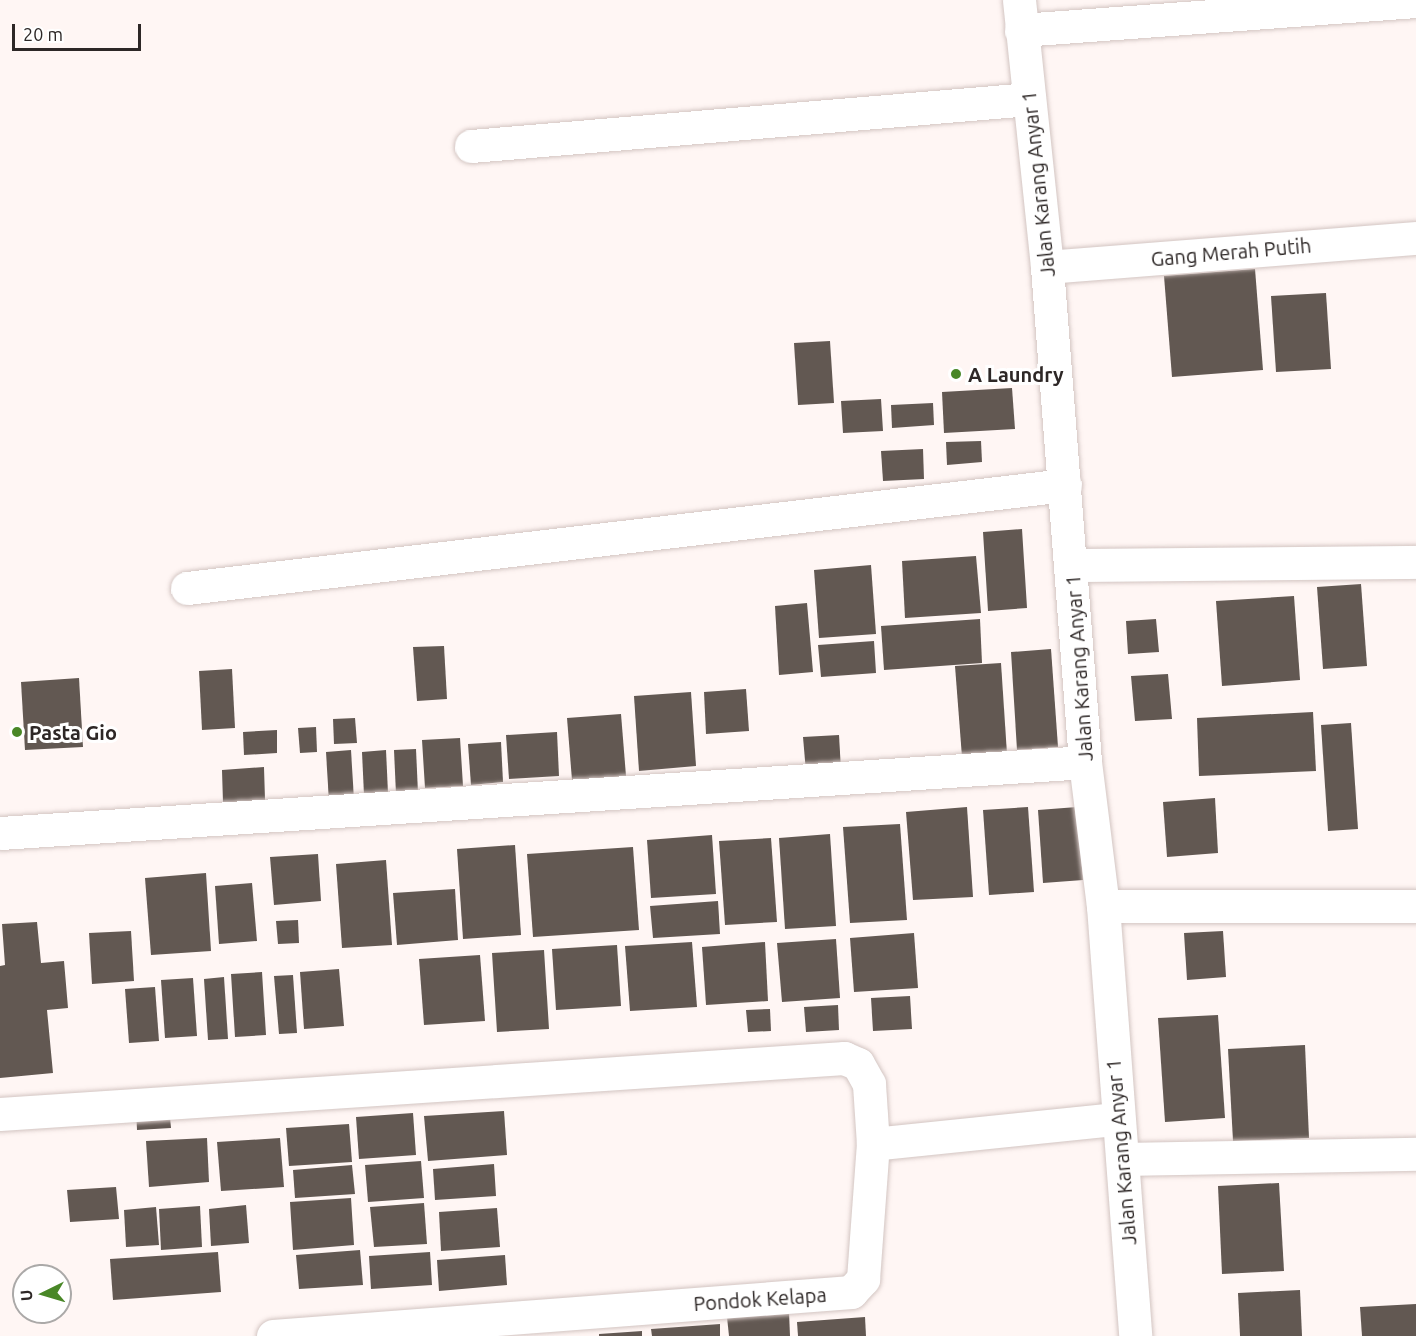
<!DOCTYPE html>
<style>
body{margin:0}
#map{position:relative;width:1416px;height:1336px;overflow:hidden;background:#fff6f4;font-family:Ubuntu,sans-serif}
div>[style]{position:absolute}
[style*='--x']{left:calc(var(--x)*1px);top:calc(var(--y)*1px);width:calc(var(--w)*1px);rotate:calc(var(--a)*1deg)}
.building>*{inset:0;background:#625852}
.roads{filter:drop-shadow(0 0 2px #d3c5c2) drop-shadow(0 0 2px #d3c5c2)}
.minor>*{height:33px;margin:-16.5px;padding:0 16.5px;transform-origin:16.5px;border-radius:16.5px;background:#fff}
.major>*{height:33px;margin:-16.5px;padding:0 16.5px;transform-origin:16.5px;border-radius:16.5px;background:#fff}
.dots>*{width:16px;height:16px;translate:-50% -50%;box-sizing:border-box;border:3px solid #fff;border-radius:50%}
span{translate:-50% -50%;white-space:nowrap;text-align:center;line-height:1.15;-webkit-text-stroke:6px #fff;paint-order:stroke}
.street-label{font-size:20px;color:#2d2726}
.poi-label{font-size:20px;color:#2d2726;font-weight:700}
.left{translate:0 -50%;text-align:left}
.north{position:absolute;left:12px;top:1264px;width:60px;height:60px;box-sizing:border-box;background:#fff;border:2px solid #aba9a8;border-radius:50%;rotate:265deg;font-size:16px;font-weight:700;line-height:24px;text-align:center;color:#2d2726}
.north::after{content:'';display:block;margin:auto;width:21px;height:27px;background:#498727;clip-path:polygon(50% 0,100% 100%,50% 72%,0 100%)}
.scale{position:absolute;left:12px;top:24px;width:129px;height:27px;box-sizing:border-box;border:3px solid #2d2726;border-top:0;padding-left:8px;font-size:18px;line-height:21px;white-space:nowrap;color:#2d2726;-webkit-text-stroke:4px #fff;paint-order:stroke}
</style>
<div id="map">
<div class="building">
<div style="clip-path:polygon(1255px 269px,1263px 370px,1172px 377px,1164px 276px)"></div>
<div style="clip-path:polygon(1326px 293px,1331px 369px,1276px 372px,1271px 296px)"></div>
<div style="clip-path:polygon(830px 341px,834px 403px,798px 405px,794px 343px)"></div>
<div style="clip-path:polygon(1012px 388px,1015px 429px,944px 433px,942px 392px)"></div>
<div style="clip-path:polygon(881px 399px,883px 431px,843px 433px,841px 401px)"></div>
<div style="clip-path:polygon(933px 403px,934px 425px,892px 428px,891px 405px)"></div>
<div style="clip-path:polygon(981px 441px,982px 462px,947px 465px,946px 442px)"></div>
<div style="clip-path:polygon(923px 449px,924px 479px,883px 481px,881px 451px)"></div>
<div style="clip-path:polygon(1022px 529px,1027px 608px,988px 611px,983px 532px)"></div>
<div style="clip-path:polygon(976px 556px,981px 613px,905px 618px,902px 561px)"></div>
<div style="clip-path:polygon(871px 565px,876px 634px,819px 638px,814px 570px)"></div>
<div style="clip-path:polygon(1361px 584px,1367px 666px,1323px 669px,1317px 587px)"></div>
<div style="clip-path:polygon(1294px 596px,1300px 680px,1222px 686px,1216px 601px)"></div>
<div style="clip-path:polygon(807px 603px,813px 672px,779px 675px,775px 606px)"></div>
<div style="clip-path:polygon(980px 619px,982px 663px,884px 670px,881px 626px)"></div>
<div style="clip-path:polygon(1156px 619px,1159px 652px,1128px 654px,1126px 621px)"></div>
<div style="clip-path:polygon(874px 641px,876px 673px,821px 677px,818px 645px)"></div>
<div style="clip-path:polygon(444px 646px,447px 699px,417px 701px,413px 647px)"></div>
<div style="clip-path:polygon(1051px 649px,1058px 747px,1017px 750px,1011px 652px)"></div>
<div style="clip-path:polygon(1001px 663px,1007px 754px,962px 757px,955px 666px)"></div>
<div style="clip-path:polygon(232px 669px,235px 728px,202px 730px,199px 671px)"></div>
<div style="clip-path:polygon(1168px 674px,1172px 719px,1135px 721px,1131px 676px)"></div>
<div style="clip-path:polygon(79px 678px,83px 747px,25px 750px,21px 682px)"></div>
<div style="clip-path:polygon(746px 689px,749px 731px,706px 734px,704px 692px)"></div>
<div style="clip-path:polygon(691px 692px,696px 766px,639px 771px,634px 696px)"></div>
<div style="clip-path:polygon(1313px 712px,1316px 771px,1199px 776px,1197px 718px)"></div>
<div style="clip-path:polygon(621px 714px,626px 776px,572px 780px,567px 718px)"></div>
<div style="clip-path:polygon(355px 718px,357px 743px,334px 744px,333px 719px)"></div>
<div style="clip-path:polygon(1351px 723px,1358px 829px,1328px 831px,1321px 725px)"></div>
<div style="clip-path:polygon(316px 727px,317px 752px,300px 753px,298px 728px)"></div>
<div style="clip-path:polygon(277px 730px,277px 753px,244px 755px,243px 732px)"></div>
<div style="clip-path:polygon(557px 732px,559px 776px,509px 779px,506px 735px)"></div>
<div style="clip-path:polygon(839px 735px,841px 770px,806px 772px,803px 737px)"></div>
<div style="clip-path:polygon(460px 738px,463px 786px,425px 788px,422px 740px)"></div>
<div style="clip-path:polygon(501px 742px,503px 782px,471px 785px,468px 744px)"></div>
<div style="clip-path:polygon(416px 749px,418px 793px,396px 794px,394px 750px)"></div>
<div style="clip-path:polygon(351px 750px,354px 800px,329px 802px,326px 752px)"></div>
<div style="clip-path:polygon(386px 750px,388px 793px,364px 795px,362px 752px)"></div>
<div style="clip-path:polygon(264px 767px,265px 800px,223px 803px,222px 770px)"></div>
<div style="clip-path:polygon(1215px 798px,1218px 853px,1167px 857px,1163px 802px)"></div>
<div style="clip-path:polygon(967px 807px,973px 897px,913px 900px,906px 812px)"></div>
<div style="clip-path:polygon(1028px 807px,1034px 892px,989px 895px,983px 810px)"></div>
<div style="clip-path:polygon(1077px 807px,1083px 880px,1043px 883px,1038px 810px)"></div>
<div style="clip-path:polygon(900px 824px,907px 920px,850px 923px,843px 827px)"></div>
<div style="clip-path:polygon(830px 834px,836px 926px,785px 929px,779px 838px)"></div>
<div style="clip-path:polygon(712px 835px,716px 894px,651px 898px,647px 840px)"></div>
<div style="clip-path:polygon(771px 838px,777px 922px,725px 925px,719px 841px)"></div>
<div style="clip-path:polygon(515px 845px,521px 935px,463px 939px,457px 849px)"></div>
<div style="clip-path:polygon(633px 847px,639px 930px,533px 937px,527px 854px)"></div>
<div style="clip-path:polygon(318px 854px,321px 901px,274px 905px,270px 857px)"></div>
<div style="clip-path:polygon(386px 860px,392px 945px,342px 948px,336px 864px)"></div>
<div style="clip-path:polygon(206px 873px,211px 951px,151px 955px,145px 878px)"></div>
<div style="clip-path:polygon(252px 883px,257px 941px,219px 944px,215px 886px)"></div>
<div style="clip-path:polygon(455px 889px,458px 940px,397px 945px,393px 893px)"></div>
<div style="clip-path:polygon(718px 901px,720px 934px,653px 938px,650px 906px)"></div>
<div style="clip-path:polygon(298px 920px,299px 943px,278px 944px,276px 921px)"></div>
<div style="clip-path:polygon(37px 922px,41px 963px,64px 961px,68px 1008px,47px 1010px,53px 1073px,0 1078px,0 966px,5px 965px,2px 924px)"></div>
<div style="clip-path:polygon(131px 931px,134px 981px,92px 984px,89px 933px)"></div>
<div style="clip-path:polygon(1223px 931px,1226px 977px,1187px 980px,1184px 933px)"></div>
<div style="clip-path:polygon(914px 933px,918px 988px,854px 992px,850px 938px)"></div>
<div style="clip-path:polygon(836px 939px,840px 998px,782px 1002px,777px 943px)"></div>
<div style="clip-path:polygon(692px 942px,697px 1007px,630px 1011px,625px 946px)"></div>
<div style="clip-path:polygon(765px 942px,768px 1001px,706px 1005px,702px 947px)"></div>
<div style="clip-path:polygon(617px 945px,621px 1006px,556px 1010px,552px 949px)"></div>
<div style="clip-path:polygon(544px 950px,549px 1029px,497px 1032px,492px 953px)"></div>
<div style="clip-path:polygon(480px 955px,485px 1021px,424px 1025px,419px 959px)"></div>
<div style="clip-path:polygon(339px 969px,344px 1026px,304px 1029px,300px 972px)"></div>
<div style="clip-path:polygon(262px 972px,266px 1035px,235px 1037px,231px 974px)"></div>
<div style="clip-path:polygon(293px 975px,297px 1033px,279px 1034px,274px 976px)"></div>
<div style="clip-path:polygon(224px 977px,228px 1039px,208px 1040px,204px 979px)"></div>
<div style="clip-path:polygon(193px 978px,197px 1036px,165px 1038px,161px 980px)"></div>
<div style="clip-path:polygon(155px 987px,159px 1041px,129px 1043px,125px 989px)"></div>
<div style="clip-path:polygon(910px 996px,912px 1029px,873px 1031px,871px 998px)"></div>
<div style="clip-path:polygon(838px 1005px,839px 1030px,806px 1032px,804px 1007px)"></div>
<div style="clip-path:polygon(770px 1009px,771px 1031px,748px 1032px,746px 1010px)"></div>
<div style="clip-path:polygon(1218px 1015px,1225px 1118px,1165px 1122px,1158px 1018px)"></div>
<div style="clip-path:polygon(1305px 1045px,1309px 1138px,1233px 1141px,1228px 1049px)"></div>
<div style="clip-path:polygon(169px 1106px,171px 1128px,137px 1130px,136px 1108px)"></div>
<div style="clip-path:polygon(504px 1111px,507px 1155px,428px 1161px,424px 1116px)"></div>
<div style="clip-path:polygon(413px 1113px,416px 1155px,359px 1159px,356px 1117px)"></div>
<div style="clip-path:polygon(349px 1124px,352px 1162px,289px 1166px,286px 1128px)"></div>
<div style="clip-path:polygon(207px 1138px,209px 1182px,149px 1187px,146px 1141px)"></div>
<div style="clip-path:polygon(280px 1138px,284px 1187px,221px 1191px,217px 1142px)"></div>
<div style="clip-path:polygon(421px 1161px,424px 1198px,368px 1202px,365px 1165px)"></div>
<div style="clip-path:polygon(494px 1164px,496px 1196px,435px 1200px,433px 1169px)"></div>
<div style="clip-path:polygon(352px 1165px,355px 1194px,295px 1198px,293px 1170px)"></div>
<div style="clip-path:polygon(1279px 1183px,1284px 1271px,1222px 1274px,1218px 1186px)"></div>
<div style="clip-path:polygon(116px 1187px,119px 1219px,70px 1222px,67px 1190px)"></div>
<div style="clip-path:polygon(351px 1198px,354px 1245px,293px 1250px,290px 1202px)"></div>
<div style="clip-path:polygon(424px 1203px,427px 1244px,374px 1247px,370px 1207px)"></div>
<div style="clip-path:polygon(246px 1205px,249px 1243px,211px 1246px,209px 1209px)"></div>
<div style="clip-path:polygon(200px 1206px,202px 1247px,161px 1250px,159px 1209px)"></div>
<div style="clip-path:polygon(156px 1207px,159px 1245px,126px 1247px,124px 1210px)"></div>
<div style="clip-path:polygon(497px 1208px,500px 1247px,441px 1251px,439px 1212px)"></div>
<div style="clip-path:polygon(360px 1250px,363px 1285px,299px 1289px,296px 1255px)"></div>
<div style="clip-path:polygon(218px 1252px,221px 1292px,113px 1300px,110px 1259px)"></div>
<div style="clip-path:polygon(430px 1252px,432px 1285px,371px 1289px,369px 1256px)"></div>
<div style="clip-path:polygon(505px 1255px,507px 1285px,439px 1291px,437px 1260px)"></div>
<div style="clip-path:polygon(1300px 1290px,1302px 1336px,1240px 1336px,1238px 1293px)"></div>
<div style="clip-path:polygon(1416px 1304px,1416px 1336px,1362px 1336px,1360px 1307px)"></div>
<div style="clip-path:polygon(789px 1312px,790px 1336px,729px 1336px,727px 1317px)"></div>
<div style="clip-path:polygon(865px 1317px,866px 1336px,798px 1336px,797px 1322px)"></div>
<div style="clip-path:polygon(720px 1324px,720px 1336px,652px 1336px,651px 1329px)"></div>
<div style="clip-path:polygon(642px 1331px,642px 1336px,599px 1336px,599px 1334px)"></div>
</div>
<div class="roads">
<div class="minor">
<div style="--x:1021;--y:30;--w:396;--a:-4.2"></div>
<div style="--x:471;--y:146;--w:560;--a:-4.81"></div>
<div style="--x:1047;--y:267;--w:370;--a:-4.5"></div>
<div style="--x:1071;--y:565;--w:345;--a:-0.5"></div>
<div style="--x:187;--y:588;--w:884;--a:-6.69"></div>
<div style="--x:0;--y:833;--w:1087;--a:-3.74"></div>
<div style="--x:1103;--y:906;--w:313;--a:0"></div>
<div style="--x:0;--y:1114;--w:846;--a:-3.8"></div>
<div style="--x:844;--y:1058;--w:15;--a:23"></div>
<div style="--x:858;--y:1064;--w:23;--a:61"></div>
<div style="--x:869;--y:1084;--w:60;--a:86.2"></div>
<div style="--x:1124;--y:1159;--w:292;--a:-1"></div>
<div style="--x:273;--y:1336;--w:580;--a:-4.35"></div>
<div style="--x:851;--y:1292;--w:18;--a:-47"></div>
<div style="--x:863;--y:1279;--w:135;--a:-85.8"></div>
<div style="--x:873;--y:1144;--w:245;--a:-5.9"></div>
</div>
<div class="major">
<div style="--x:1019;--y:0;--w:268;--a:84"></div>
<div style="--x:1047;--y:267;--w:496;--a:85.6"></div>
<div style="--x:1085;--y:762;--w:145;--a:82.9"></div>
<div style="--x:1103;--y:906;--w:431;--a:85.7"></div>
</div>
</div>
<div class="dots">
<div style="left:956px;top:374px;background:#498727"></div>
<div style="left:17px;top:732px;background:#498727"></div>
</div>
<div class="street-label">
<span style="left:1038px;top:184px;rotate:-96deg">Jalan Karang Anyar 1</span>
<span style="left:1231px;top:252px;rotate:-5deg">Gang Merah Putih</span>
<span style="left:1079px;top:668px;rotate:-94deg">Jalan Karang Anyar 1</span>
<span style="left:1121px;top:1152px;rotate:-95deg">Jalan Karang Anyar 1</span>
<span style="left:760px;top:1299px;rotate:-4deg">Pondok Kelapa</span>
</div>
<div class="poi-label">
<span class="left" style="left:968px;top:374px">A Laundry</span>
<span class="left" style="left:29px;top:732px">Pasta Gio</span>
</div>
<div class="north">U</div>
<div class="scale">20 m</div>
</div>
